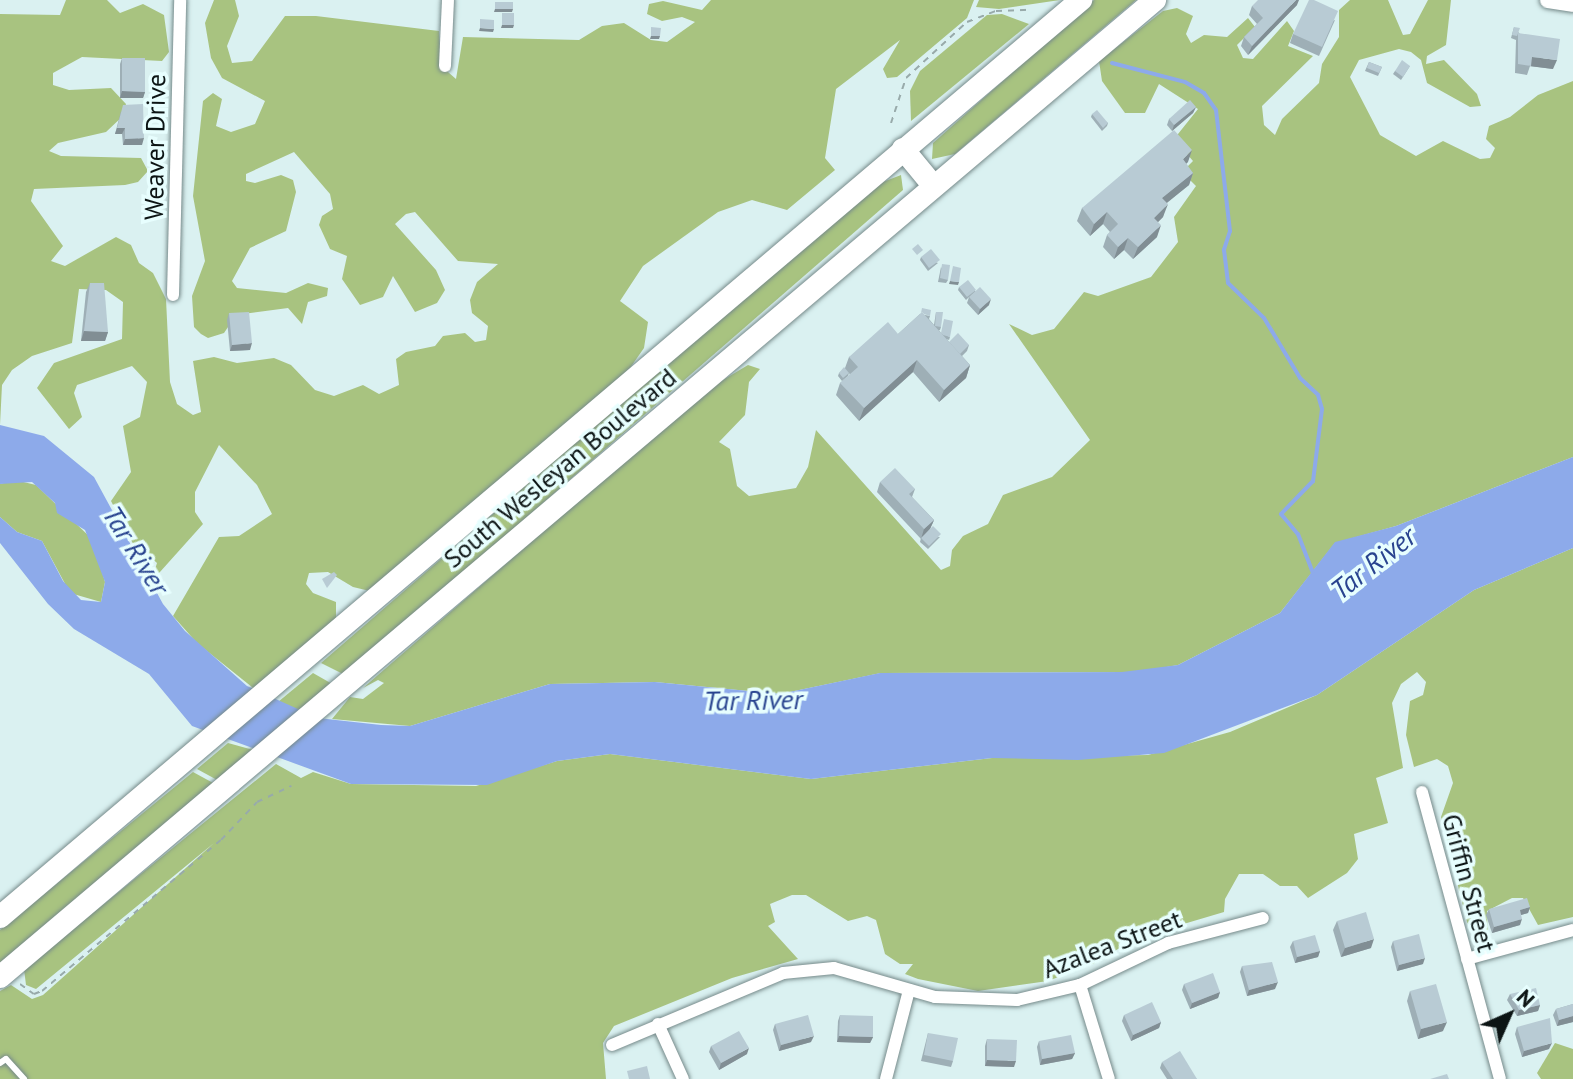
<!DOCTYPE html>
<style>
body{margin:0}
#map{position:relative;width:1573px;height:1079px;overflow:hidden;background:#daf1f1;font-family:"PT Sans",sans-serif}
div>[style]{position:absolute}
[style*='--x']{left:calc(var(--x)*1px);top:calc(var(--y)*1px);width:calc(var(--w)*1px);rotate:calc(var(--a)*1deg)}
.green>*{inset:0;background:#a8c380}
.water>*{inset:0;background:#8daaea}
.stream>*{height:4px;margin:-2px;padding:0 2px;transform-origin:2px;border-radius:2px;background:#8daaea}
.path>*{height:2px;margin-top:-1px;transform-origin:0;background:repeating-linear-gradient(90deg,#98aaaa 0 6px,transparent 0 12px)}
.roads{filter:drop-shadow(0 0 2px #768a8a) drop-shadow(0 0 2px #768a8a)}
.service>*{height:6px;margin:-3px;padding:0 3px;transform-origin:3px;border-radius:3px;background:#fff}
.minor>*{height:12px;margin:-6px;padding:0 6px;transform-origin:6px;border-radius:6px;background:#fff}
.tertiary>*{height:16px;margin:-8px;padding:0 8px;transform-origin:8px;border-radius:8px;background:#fff}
.trunk>*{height:22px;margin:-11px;padding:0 11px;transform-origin:11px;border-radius:11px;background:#fff}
.wall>*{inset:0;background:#9eafb6}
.shaded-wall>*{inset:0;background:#818e94}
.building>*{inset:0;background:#b8cbd4}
span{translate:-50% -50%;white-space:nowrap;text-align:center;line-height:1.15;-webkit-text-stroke:7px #e7fefe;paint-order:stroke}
.street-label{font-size:26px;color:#0c1414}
.water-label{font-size:28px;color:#28438f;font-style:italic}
.north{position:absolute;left:1469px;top:975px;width:80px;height:80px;-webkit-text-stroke:6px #e7fefe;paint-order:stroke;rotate:45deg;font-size:22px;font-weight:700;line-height:32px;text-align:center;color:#0c1414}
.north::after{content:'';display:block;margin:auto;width:28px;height:36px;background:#0c1414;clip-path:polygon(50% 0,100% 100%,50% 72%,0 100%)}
</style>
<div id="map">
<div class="green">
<div style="clip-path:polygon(66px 0,107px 0,120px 13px,143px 4px,164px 15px,169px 52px,162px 61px,82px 57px,53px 73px,53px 85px,69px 90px,111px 88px,126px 104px,124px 115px,106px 132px,58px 143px,49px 151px,61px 156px,141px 158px,148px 171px,138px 182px,125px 185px,34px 189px,31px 201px,63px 246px,51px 261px,65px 266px,116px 237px,131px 245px,139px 263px,153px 273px,166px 299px,170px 382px,177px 404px,193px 415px,201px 412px,193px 361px,214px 357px,237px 363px,274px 358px,291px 365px,315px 390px,334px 396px,363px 385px,379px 394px,399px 385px,396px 359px,406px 352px,435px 346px,443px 336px,465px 333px,475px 342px,486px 340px,488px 326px,472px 313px,470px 300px,477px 282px,498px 264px,458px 261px,415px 212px,406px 214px,395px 224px,436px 270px,445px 290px,437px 303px,415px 312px,393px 276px,383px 297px,360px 305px,342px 279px,347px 256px,330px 249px,319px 225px,322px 216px,333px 209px,330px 194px,294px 152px,246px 174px,246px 181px,255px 183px,281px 175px,293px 180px,296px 192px,286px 231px,250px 248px,232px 281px,237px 288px,286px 293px,308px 283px,328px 288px,327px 296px,308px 302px,302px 324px,288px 308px,236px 315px,224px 333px,208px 338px,201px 334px,194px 327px,192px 296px,205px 261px,193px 196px,203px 101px,213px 93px,222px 99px,216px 126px,231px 132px,255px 124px,265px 101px,222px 78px,211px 58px,205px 23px,214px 0,235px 0,239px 16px,227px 46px,232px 63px,252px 61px,285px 16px,316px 16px,439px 31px,441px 66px,456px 79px,463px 37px,579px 40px,602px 26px,624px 23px,651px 40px,667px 42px,695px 22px,682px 17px,662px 21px,647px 14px,649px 4px,663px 1px,702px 10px,711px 0,974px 0,967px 18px,897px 77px,887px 78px,883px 69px,900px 40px,836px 89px,825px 158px,835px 170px,787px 210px,752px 200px,718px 212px,643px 266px,620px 301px,648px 322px,644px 348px,630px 368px,374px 592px,353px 587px,328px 572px,309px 573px,306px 584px,313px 593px,336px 602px,336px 620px,257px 691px,197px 643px,173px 616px,219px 537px,239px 536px,272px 514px,257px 485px,219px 445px,195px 492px,195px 512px,203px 524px,151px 582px,157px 563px,148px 555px,144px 565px,111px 501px,131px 472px,123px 426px,140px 417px,147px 382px,132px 366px,77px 385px,74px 393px,82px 417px,69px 429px,37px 388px,54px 363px,122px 339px,123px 302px,106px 290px,79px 289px,72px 343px,32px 356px,12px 370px,2px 385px,0 425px,0 14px,60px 15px)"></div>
<div style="clip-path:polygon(979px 0,1060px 0,999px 9px,976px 7px)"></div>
<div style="clip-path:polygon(1094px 0,1136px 0,955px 154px,932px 159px,933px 143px)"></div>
<div style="clip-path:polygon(1350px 0,1388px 0,1403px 35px,1410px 34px,1428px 0,1451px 0,1446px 45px,1427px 56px,1426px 64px,1444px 60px,1477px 94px,1481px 106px,1470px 107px,1427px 83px,1421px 60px,1411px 52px,1399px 49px,1359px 60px,1350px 77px,1380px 135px,1416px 156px,1443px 141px,1480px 159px,1490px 158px,1495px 148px,1486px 139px,1489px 126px,1510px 117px,1538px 95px,1573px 81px,1573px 457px,1396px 526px,1335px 543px,1280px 613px,1178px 665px,1138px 672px,881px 673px,780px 694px,655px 682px,550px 684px,410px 726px,332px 719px,350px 697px,363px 699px,384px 683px,378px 680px,363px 688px,621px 464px,713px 386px,748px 365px,760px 369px,749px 382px,745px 415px,719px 442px,730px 449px,737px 486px,749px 496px,796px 488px,808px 467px,816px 430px,941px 570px,950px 566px,952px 550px,963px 536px,988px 524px,1003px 495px,1052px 477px,1090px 440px,1009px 324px,1032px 335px,1054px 329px,1084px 292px,1098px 296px,1151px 277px,1178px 242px,1174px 217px,1196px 186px,1182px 172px,1193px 161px,1174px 139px,1198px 109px,1159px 84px,1145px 113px,1125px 113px,1102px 81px,1099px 61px,1163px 11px,1177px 8px,1193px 16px,1186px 34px,1191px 43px,1204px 35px,1227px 37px,1248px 18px,1255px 27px,1237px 45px,1243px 58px,1253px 59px,1287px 21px,1294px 31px,1288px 46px,1313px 56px,1262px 106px,1264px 125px,1275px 135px,1282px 119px,1319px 83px,1322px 64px,1339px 37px,1339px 10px)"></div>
<div style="clip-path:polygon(1002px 14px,1029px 24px,911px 121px,910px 91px,920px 71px,987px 15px)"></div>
<div style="clip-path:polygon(901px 175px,903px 190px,345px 675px,321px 663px,870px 187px)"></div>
<div style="clip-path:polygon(15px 480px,36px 485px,93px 540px,105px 582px,101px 602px,70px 593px,42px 541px,17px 532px,0 517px,0 484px)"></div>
<div style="clip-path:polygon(1573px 548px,1573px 917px,1538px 925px,1523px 898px,1512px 898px,1487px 911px,1488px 943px,1477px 941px,1467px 922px,1441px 817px,1453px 783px,1448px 766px,1437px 759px,1414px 767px,1406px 735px,1410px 701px,1423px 695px,1426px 682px,1417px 672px,1401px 684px,1392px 703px,1403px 768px,1376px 778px,1388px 823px,1354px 834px,1358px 859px,1347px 873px,1308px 898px,1297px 886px,1280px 886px,1263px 874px,1239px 874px,1225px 899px,1224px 912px,1133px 939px,1100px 961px,1048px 981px,978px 991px,918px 979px,905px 974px,913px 964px,900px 964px,885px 954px,876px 920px,867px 916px,848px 921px,806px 895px,792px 895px,770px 904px,775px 922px,768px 926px,798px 959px,732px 978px,614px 1026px,603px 1043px,606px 1079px,0 1079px,0 991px,11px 985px,32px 999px,43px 995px,214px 843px,36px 989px,26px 985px,24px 969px,276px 764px,301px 778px,313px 772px,351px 784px,476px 786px,557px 761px,610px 754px,811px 779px,992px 758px,1148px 755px,1230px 732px,1317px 695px,1474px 590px)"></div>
<div style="clip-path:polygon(313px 673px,334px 685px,301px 712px,278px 702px)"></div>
<div style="clip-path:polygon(228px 743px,257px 751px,219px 781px,197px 769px)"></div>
<div style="clip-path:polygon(193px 772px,215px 784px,0 967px,0 930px)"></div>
<div style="clip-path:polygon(1555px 1043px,1573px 1049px,1573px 1079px,1541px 1079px,1537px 1073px)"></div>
</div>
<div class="water">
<div style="clip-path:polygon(0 425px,44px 436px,94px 477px,163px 604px,185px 631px,247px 686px,318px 718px,381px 725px,410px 726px,550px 684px,655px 682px,780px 694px,880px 673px,1122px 672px,1178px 665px,1280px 613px,1335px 542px,1396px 526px,1573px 457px,1573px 548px,1474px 590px,1317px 695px,1164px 753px,1078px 760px,992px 758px,811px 779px,610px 754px,557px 761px,487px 785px,351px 784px,192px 726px,149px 674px,74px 629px,48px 604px,0 543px,0 517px,17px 532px,42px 541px,63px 581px,81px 600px,101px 602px,105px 582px,85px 530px,57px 513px,55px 503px,32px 482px,0 484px)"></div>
</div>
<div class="stream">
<div style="--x:1112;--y:63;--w:75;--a:14.6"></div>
<div style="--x:1185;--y:82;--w:22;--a:30"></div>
<div style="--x:1204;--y:93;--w:21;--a:55"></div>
<div style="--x:1216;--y:110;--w:122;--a:83.4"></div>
<div style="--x:1230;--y:231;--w:20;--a:108"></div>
<div style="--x:1224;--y:250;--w:33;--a:83"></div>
<div style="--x:1228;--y:283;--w:50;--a:44.2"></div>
<div style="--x:1264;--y:318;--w:70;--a:59"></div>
<div style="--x:1300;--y:378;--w:25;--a:43"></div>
<div style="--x:1318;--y:395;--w:15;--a:74"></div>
<div style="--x:1322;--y:409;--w:73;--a:97.1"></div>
<div style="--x:1313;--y:481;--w:46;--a:134.1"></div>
<div style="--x:1281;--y:514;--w:26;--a:50"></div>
<div style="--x:1298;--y:534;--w:42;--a:69"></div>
</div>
<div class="path">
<div style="--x:891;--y:123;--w:47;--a:-71.6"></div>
<div style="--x:906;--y:78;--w:83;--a:-42.6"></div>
<div style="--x:967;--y:22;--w:31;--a:-21"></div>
<div style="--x:996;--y:11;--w:35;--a:-2"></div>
<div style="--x:20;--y:984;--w:17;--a:36"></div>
<div style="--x:34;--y:994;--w:9;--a:-21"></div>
<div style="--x:42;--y:991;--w:234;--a:-40.2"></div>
<div style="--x:221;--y:840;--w:52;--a:-46.5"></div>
<div style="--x:257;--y:802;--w:38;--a:-25"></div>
</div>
<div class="roads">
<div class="service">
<div style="--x:0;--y:1063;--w:7;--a:-34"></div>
<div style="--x:6;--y:1059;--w:27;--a:48"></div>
</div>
<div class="minor">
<div style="--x:445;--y:66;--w:66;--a:-87.4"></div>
<div style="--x:173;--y:295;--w:295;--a:-88.6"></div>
<div style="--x:1422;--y:792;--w:297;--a:74.8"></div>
<div style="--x:1467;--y:959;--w:110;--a:-15.3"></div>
<div style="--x:1080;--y:985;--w:98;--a:72.9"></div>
<div style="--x:658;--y:1024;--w:60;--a:65.6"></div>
<div style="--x:612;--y:1045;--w:186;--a:-22.8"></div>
<div style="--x:783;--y:973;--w:51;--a:-5.6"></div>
<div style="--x:834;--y:968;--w:105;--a:16"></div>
<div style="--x:935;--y:997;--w:82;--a:2.1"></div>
<div style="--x:1017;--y:1000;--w:65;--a:-13.4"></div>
<div style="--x:1080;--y:985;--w:98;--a:-25.5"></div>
<div style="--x:1168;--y:943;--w:98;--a:-14.7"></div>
<div style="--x:886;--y:1079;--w:92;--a:-75.5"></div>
</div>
<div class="tertiary">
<div style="--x:1548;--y:0;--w:25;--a:9"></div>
</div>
<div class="trunk">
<div style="--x:903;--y:149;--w:45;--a:50.4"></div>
<div style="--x:0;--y:917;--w:1418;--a:-40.31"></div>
<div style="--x:0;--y:977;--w:1513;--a:-40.23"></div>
</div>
</div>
<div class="wall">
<div style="clip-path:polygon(1297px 5px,1248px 55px,1241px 46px,1244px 37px,1257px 24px,1249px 15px,1252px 6px)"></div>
<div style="clip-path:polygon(1335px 20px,1319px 56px,1290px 43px,1293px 34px)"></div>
<div style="clip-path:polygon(1514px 27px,1519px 33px,1553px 69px,1530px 66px,1527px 75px,1515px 73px,1516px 40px,1511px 38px)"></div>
<div style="clip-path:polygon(122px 58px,145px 92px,143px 98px,120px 98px,120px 64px)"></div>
<div style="clip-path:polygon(1369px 62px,1382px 67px,1378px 76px,1365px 71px)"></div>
<div style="clip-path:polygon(1410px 66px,1401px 80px,1393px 74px,1395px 71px)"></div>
<div style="clip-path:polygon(1196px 107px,1193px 113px,1172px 131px,1167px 125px,1169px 119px)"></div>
<div style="clip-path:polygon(121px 111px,142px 145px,123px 145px,122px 134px,115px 134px)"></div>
<div style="clip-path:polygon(1092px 114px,1108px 123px,1107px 126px,1102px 131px,1091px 117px)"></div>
<div style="clip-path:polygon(1188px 162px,1186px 164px,1193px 173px,1189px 185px,1166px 203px,1163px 217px,1158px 222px,1157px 237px,1133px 259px,1124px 250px,1114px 259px,1103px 247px,1107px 235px,1110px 232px,1103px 224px,1090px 236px,1077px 221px,1082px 208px)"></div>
<div style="clip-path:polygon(921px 257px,938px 263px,928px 271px,920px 260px)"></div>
<div style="clip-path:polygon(941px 267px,948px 280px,946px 283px,938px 282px)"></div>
<div style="clip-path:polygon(90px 283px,108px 332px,105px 341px,81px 341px,86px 292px)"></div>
<div style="clip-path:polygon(959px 287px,975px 291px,989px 305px,978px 315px,967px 303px,969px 297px,966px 300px,958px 290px)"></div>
<div style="clip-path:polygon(936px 312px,941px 327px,940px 330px,939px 330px,941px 333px,950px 337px,949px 340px,947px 339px,949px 342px,969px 345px,967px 351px,962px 356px,970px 365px,966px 378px,939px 402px,913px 372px,859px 421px,836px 395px,840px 383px,850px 375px,849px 373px,848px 376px,842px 381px,838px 376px,839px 373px,845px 368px,849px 357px,898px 334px,920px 314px,930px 316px,929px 319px,934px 325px)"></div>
<div style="clip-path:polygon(229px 313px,250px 350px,230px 351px,227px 320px)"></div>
<div style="clip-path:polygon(880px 482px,915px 489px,912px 497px,934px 520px,930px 529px,921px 539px,877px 492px)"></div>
<div style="clip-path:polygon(940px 537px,928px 549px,920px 542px,921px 538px)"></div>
<div style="clip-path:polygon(1530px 907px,1528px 913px,1521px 915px,1520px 925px,1492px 933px,1486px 915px,1489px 909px)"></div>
<div style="clip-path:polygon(1337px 921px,1371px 948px,1341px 957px,1333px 930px)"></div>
<div style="clip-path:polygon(1293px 941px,1320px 951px,1318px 957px,1295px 963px,1290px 947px)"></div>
<div style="clip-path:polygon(1393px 941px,1423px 964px,1397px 971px,1391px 947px)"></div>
<div style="clip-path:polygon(1242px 966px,1275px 989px,1247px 996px,1240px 972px)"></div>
<div style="clip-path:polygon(1184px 984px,1220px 992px,1218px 998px,1190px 1009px,1182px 990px)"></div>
<div style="clip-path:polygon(1410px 991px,1443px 1031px,1418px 1039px,1407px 1001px)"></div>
<div style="clip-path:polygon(1510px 994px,1540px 1005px,1538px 1011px,1517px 1016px,1507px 1000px)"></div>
<div style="clip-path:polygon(1573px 1004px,1573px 1022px,1557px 1026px,1553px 1015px,1556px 1009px)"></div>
<div style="clip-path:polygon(840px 1015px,873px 1037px,870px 1043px,837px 1042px,838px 1021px)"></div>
<div style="clip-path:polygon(1124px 1015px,1161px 1022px,1159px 1028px,1131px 1041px,1122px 1021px)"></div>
<div style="clip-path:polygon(775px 1024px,811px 1042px,779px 1051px,773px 1030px)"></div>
<div style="clip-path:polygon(1517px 1027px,1549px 1049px,1522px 1057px,1515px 1034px)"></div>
<div style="clip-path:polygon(928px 1033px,953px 1061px,951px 1067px,921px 1061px)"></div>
<div style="clip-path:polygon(987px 1039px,1014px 1067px,985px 1066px,985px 1046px)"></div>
<div style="clip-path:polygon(1039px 1041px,1075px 1053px,1072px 1059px,1040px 1065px,1037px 1047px)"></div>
<div style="clip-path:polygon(711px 1046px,747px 1054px,719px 1070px,709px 1052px)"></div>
<div style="clip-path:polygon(1162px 1062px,1197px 1079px,1167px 1079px,1160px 1068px)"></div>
</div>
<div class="shaded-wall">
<div style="clip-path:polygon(1296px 0,1299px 0,1297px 5px,1248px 55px,1252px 46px)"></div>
<div style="clip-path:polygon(495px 9px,513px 9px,512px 12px,494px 12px)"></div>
<div style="clip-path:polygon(502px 25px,514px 25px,513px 28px,501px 28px)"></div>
<div style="clip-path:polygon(480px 28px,494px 29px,493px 32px,479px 31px)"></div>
<div style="clip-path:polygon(651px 36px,660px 36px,659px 39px,650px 39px)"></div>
<div style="clip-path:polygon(1532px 57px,1557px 60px,1553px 69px,1529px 66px)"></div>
<div style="clip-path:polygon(122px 91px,145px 92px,143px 98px,120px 98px)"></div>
<div style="clip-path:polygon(1196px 107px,1193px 113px,1172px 131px,1174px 125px)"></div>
<div style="clip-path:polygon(117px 128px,125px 128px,122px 134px,115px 134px)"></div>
<div style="clip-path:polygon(144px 138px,142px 145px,123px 145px,125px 139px)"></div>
<div style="clip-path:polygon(1192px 150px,1188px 162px,1178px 171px,1183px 159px)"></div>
<div style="clip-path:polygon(1193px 173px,1189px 185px,1157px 211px,1162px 198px)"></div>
<div style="clip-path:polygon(1168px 204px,1163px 217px,1150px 230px,1154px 218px)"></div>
<div style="clip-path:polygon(1107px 212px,1103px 224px,1090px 236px,1094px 224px)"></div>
<div style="clip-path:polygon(1161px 225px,1157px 237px,1133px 259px,1138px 247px)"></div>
<div style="clip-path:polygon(1128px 238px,1124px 250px,1114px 259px,1118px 247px)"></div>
<div style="clip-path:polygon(950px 281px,959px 282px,958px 285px,949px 284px)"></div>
<div style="clip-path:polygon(991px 299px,989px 305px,978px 315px,980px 309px)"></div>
<div style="clip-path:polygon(84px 331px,108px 332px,105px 341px,81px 341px)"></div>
<div style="clip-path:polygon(252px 343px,250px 350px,230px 351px,232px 345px)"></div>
<div style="clip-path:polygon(917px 360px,913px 372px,859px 421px,864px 408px)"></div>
<div style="clip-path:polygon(970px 365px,966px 378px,939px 402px,944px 390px)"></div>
<div style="clip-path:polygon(934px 520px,930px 529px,921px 539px,924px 529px)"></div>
<div style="clip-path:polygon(1530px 907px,1528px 913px,1517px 916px,1520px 910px)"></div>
<div style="clip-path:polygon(1522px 919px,1520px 925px,1492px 933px,1494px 927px)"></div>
<div style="clip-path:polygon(1374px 939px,1371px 948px,1341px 957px,1345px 948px)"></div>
<div style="clip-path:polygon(1320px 951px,1318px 957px,1295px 963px,1297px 957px)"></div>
<div style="clip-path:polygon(1425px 958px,1423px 964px,1397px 971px,1399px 965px)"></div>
<div style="clip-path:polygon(1278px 982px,1275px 989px,1247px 996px,1249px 990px)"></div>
<div style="clip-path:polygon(1220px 992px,1218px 998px,1190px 1009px,1192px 1003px)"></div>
<div style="clip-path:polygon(1540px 1005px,1538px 1011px,1517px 1016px,1519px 1010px)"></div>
<div style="clip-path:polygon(1573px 1016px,1573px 1022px,1557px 1026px,1559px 1020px)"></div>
<div style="clip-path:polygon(1161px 1022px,1159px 1028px,1131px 1041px,1133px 1035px)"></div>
<div style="clip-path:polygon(1447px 1022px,1443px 1031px,1418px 1039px,1421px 1029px)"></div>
<div style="clip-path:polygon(814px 1036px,811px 1042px,779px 1051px,781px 1045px)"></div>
<div style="clip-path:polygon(839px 1036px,873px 1037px,870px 1043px,837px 1042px)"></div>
<div style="clip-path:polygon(1552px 1043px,1549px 1049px,1522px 1057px,1524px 1051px)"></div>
<div style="clip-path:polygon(749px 1048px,747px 1054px,719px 1070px,721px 1063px)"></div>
<div style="clip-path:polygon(1075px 1053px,1072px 1059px,1040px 1065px,1042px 1059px)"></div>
<div style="clip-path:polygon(987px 1060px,1016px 1061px,1014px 1067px,985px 1066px)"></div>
</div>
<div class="building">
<div style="clip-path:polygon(1258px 0,1296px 0,1252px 46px,1244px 37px,1263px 18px,1252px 6px)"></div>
<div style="clip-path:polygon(1309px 0,1314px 0,1338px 11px,1322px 47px,1293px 34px)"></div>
<div style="clip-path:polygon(495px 2px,513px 2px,513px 9px,495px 9px)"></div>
<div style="clip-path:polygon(502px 13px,514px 13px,514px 25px,502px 25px)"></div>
<div style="clip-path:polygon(480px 19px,494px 20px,494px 29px,480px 28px)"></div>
<div style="clip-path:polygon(651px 27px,661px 28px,660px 36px,651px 36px)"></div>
<div style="clip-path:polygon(1514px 27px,1520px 28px,1517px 36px,1512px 35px)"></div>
<div style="clip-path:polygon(1518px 33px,1560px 39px,1557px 60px,1532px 57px,1531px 66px,1518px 64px)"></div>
<div style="clip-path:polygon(122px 58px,145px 58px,145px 92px,122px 91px)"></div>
<div style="clip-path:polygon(1402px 60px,1410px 66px,1403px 77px,1395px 71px)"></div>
<div style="clip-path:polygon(1369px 62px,1382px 67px,1379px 73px,1367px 68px)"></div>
<div style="clip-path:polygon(1190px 100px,1196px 107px,1174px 125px,1169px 119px)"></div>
<div style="clip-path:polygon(143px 104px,144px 138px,125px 139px,125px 128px,117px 128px,123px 105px)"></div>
<div style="clip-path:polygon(1097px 110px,1108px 123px,1103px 128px,1092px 114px)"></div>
<div style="clip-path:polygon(1174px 130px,1192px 150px,1183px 159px,1193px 173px,1162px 198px,1168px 204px,1154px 218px,1161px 225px,1138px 247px,1128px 238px,1118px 247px,1107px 235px,1118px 224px,1107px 212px,1094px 224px,1082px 208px)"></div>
<div style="clip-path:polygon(918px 244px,923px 250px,917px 255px,912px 249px)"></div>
<div style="clip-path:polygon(931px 249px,940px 260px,929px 268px,921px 257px)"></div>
<div style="clip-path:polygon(942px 264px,950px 265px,948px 280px,940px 278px)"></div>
<div style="clip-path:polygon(953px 266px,961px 268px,959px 282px,950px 281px)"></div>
<div style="clip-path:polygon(968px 280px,976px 290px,967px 297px,959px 287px)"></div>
<div style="clip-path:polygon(90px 283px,104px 283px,108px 332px,84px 331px)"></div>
<div style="clip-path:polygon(980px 287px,991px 299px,980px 309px,969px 297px)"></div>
<div style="clip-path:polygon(922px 308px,931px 310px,930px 316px,924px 314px,922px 312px,921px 313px)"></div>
<div style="clip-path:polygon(249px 312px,252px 343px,232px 345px,229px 313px)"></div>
<div style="clip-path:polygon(922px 312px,970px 365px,944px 390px,917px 360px,864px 408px,840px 383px,858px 367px,849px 357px,888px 322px,898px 334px)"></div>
<div style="clip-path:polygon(936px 312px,943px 312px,941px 327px,935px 326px)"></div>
<div style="clip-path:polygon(944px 319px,953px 321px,950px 337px,943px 335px,941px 333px)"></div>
<div style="clip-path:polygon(958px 333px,969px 345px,960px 354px,949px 342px)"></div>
<div style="clip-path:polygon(844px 367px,849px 373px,843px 378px,839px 373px)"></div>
<div style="clip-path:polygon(895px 468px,915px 489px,909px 494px,934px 520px,924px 529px,880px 482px)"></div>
<div style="clip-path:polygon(933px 526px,941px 534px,929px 546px,921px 538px)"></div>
<div style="clip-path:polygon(334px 572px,337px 575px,327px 588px,322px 579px)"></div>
<div style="clip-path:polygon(1527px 898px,1530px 907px,1520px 910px,1522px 919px,1494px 927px,1489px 909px)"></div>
<div style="clip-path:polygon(1366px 912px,1374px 939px,1345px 948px,1337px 921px)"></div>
<div style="clip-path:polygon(1419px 934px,1425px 958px,1399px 965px,1393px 941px)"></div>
<div style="clip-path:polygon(1315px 935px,1320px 951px,1297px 957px,1293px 941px)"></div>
<div style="clip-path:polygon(1272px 962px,1278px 982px,1249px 990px,1242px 966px)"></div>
<div style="clip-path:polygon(1213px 973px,1220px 992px,1192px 1003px,1184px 984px)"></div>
<div style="clip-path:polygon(1436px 984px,1447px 1022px,1421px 1029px,1410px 991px)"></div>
<div style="clip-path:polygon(1536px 988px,1540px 1005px,1519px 1010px,1510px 994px)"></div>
<div style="clip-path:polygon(1152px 1002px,1161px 1022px,1133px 1035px,1124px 1015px)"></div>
<div style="clip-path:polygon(1573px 1004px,1573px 1016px,1559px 1020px,1556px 1009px)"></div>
<div style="clip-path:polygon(808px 1015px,814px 1036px,781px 1045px,775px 1024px)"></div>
<div style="clip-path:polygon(840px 1015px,873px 1016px,873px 1037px,839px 1036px)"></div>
<div style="clip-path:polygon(1550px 1018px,1552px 1043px,1524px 1051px,1517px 1027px)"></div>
<div style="clip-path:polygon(739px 1031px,749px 1048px,721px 1063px,711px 1046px)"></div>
<div style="clip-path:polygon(928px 1033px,958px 1038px,953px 1061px,924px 1055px)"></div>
<div style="clip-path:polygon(1071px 1035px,1075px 1053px,1042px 1059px,1039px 1041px)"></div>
<div style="clip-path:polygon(987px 1039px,1017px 1040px,1016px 1061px,987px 1060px)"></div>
<div style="clip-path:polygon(1180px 1051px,1197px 1079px,1173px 1079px,1162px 1062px)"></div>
<div style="clip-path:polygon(647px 1066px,650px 1079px,629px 1079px,627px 1071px)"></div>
<div style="clip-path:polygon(1447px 1074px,1449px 1079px,1430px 1079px)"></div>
</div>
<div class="street-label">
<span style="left:155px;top:147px;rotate:-89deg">Weaver Drive</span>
<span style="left:560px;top:468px;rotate:-40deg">South Wesleyan Boulevard</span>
<span style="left:1469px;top:883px;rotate:75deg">Griffin Street</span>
<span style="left:1112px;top:944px;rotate:-21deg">Azalea Street</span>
</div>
<div class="water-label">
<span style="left:136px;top:550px;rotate:58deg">Tar River</span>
<span style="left:1373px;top:563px;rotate:-38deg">Tar River</span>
<span style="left:753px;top:700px;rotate:-1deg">Tar River</span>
</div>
<div class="north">N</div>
</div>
